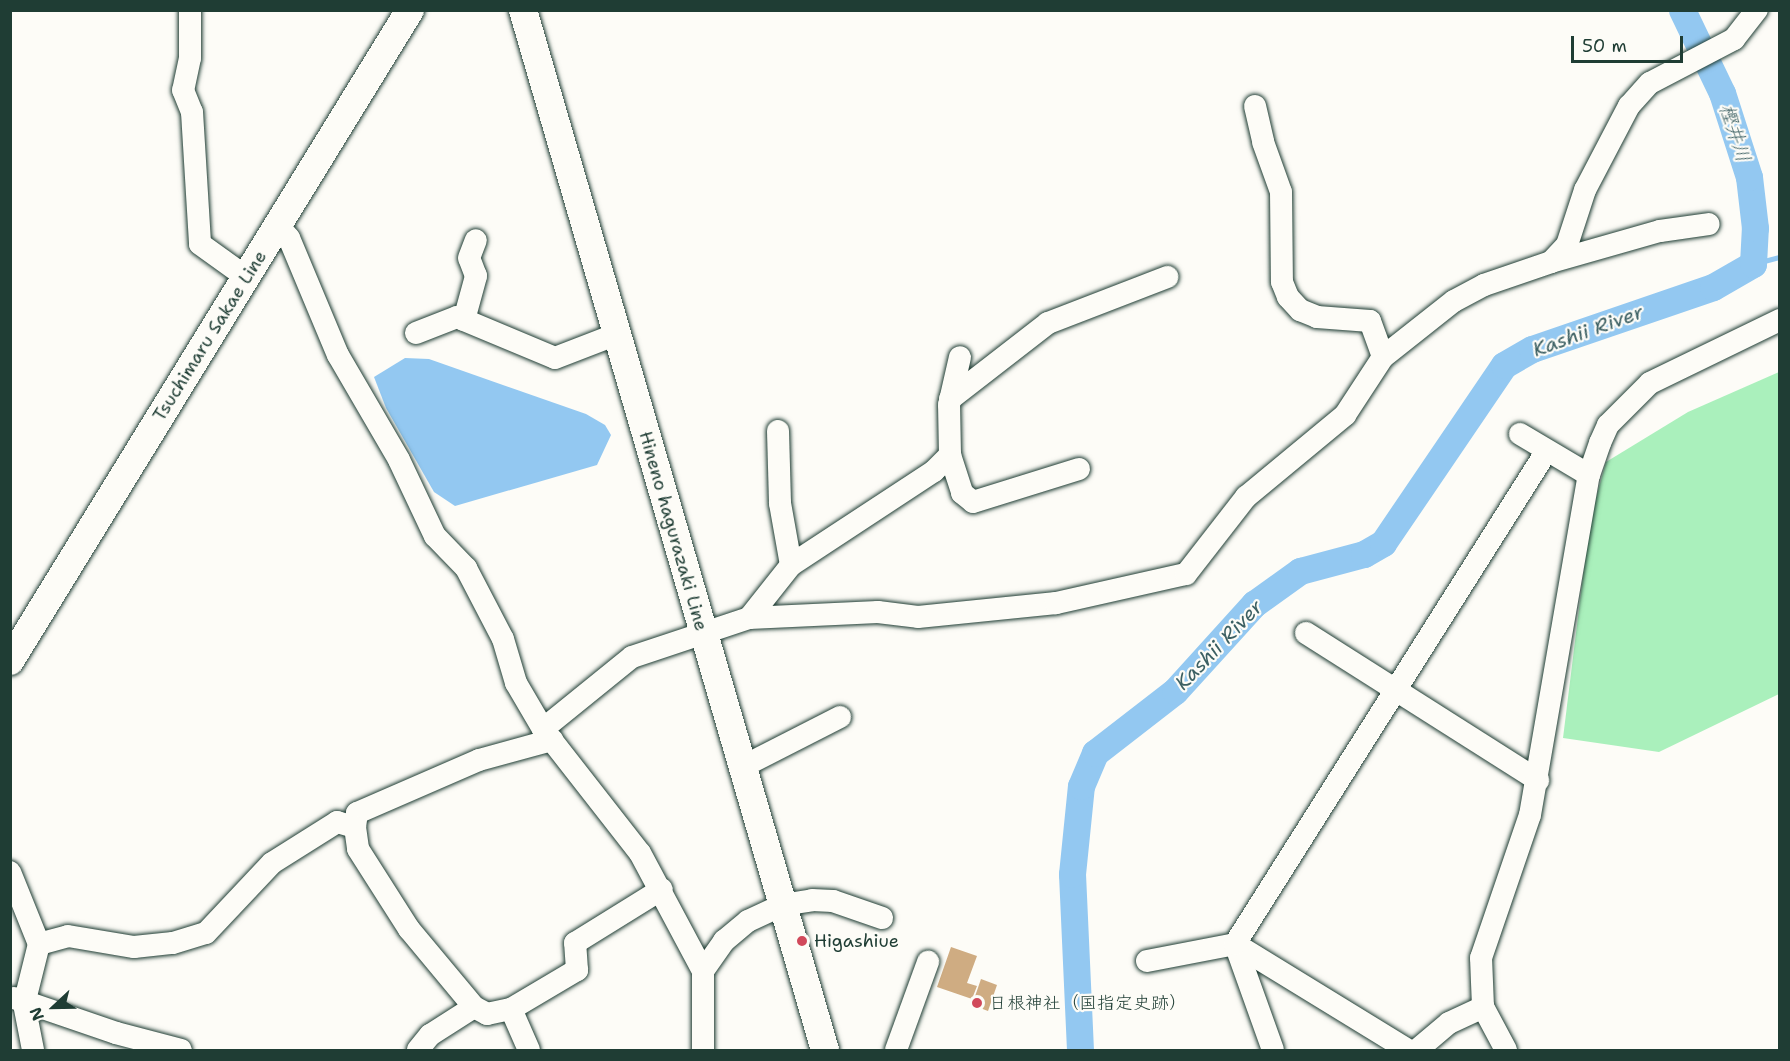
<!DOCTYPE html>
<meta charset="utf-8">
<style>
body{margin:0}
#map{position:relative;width:1790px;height:1061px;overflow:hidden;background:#fdfcf7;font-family:"Shantell Sans","Klee One",sans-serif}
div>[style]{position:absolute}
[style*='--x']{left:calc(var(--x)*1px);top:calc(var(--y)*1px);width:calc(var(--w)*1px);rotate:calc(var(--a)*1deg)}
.green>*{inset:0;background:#aaf0bc}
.water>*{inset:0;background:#93c8f1}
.stream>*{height:4.5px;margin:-2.25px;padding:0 2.25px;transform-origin:2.25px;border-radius:2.25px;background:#93c8f1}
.river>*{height:27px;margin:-13.5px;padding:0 13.5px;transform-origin:13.5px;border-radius:13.5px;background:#93c8f1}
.building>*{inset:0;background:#cfac82}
.roads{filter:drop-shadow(0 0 2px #1f3d34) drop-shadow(0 0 2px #1f3d34)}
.minor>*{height:22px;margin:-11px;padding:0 11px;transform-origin:11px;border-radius:11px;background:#fdfcf7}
.major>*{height:28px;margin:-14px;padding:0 14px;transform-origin:14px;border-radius:14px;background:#fdfcf7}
.dots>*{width:16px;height:16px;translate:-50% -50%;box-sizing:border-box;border:3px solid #fdfcf7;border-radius:50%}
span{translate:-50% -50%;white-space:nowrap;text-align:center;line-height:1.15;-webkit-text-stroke:4.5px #fdfcf7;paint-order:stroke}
.street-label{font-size:18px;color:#1f3d34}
.poi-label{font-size:18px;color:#1f3d34}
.left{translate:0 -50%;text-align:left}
.water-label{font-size:20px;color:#3c6063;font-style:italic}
.frame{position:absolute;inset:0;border:12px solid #1f3d34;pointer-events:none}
.north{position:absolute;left:24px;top:977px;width:60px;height:60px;-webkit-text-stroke:4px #fdfcf7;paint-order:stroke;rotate:248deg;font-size:16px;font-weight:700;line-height:24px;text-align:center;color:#1f3d34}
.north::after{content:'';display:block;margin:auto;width:21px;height:27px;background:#1f3d34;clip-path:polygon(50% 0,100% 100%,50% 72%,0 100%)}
.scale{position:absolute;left:1571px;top:36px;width:112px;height:27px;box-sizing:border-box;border:3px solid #1f3d34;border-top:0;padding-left:8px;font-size:18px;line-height:21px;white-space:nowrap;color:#1f3d34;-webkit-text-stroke:4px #fdfcf7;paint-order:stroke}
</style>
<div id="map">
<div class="green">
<div style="clip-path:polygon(1779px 372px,1779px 694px,1659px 752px,1563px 738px,1590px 520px,1606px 462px,1688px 412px)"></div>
</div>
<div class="water">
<div style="clip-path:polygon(405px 358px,429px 359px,586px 414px,605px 425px,611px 435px,597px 465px,455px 506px,434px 492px,386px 408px,374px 377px)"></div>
</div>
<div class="stream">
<div style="--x:1753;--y:264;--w:28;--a:-15"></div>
</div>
<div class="river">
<div style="--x:1080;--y:1050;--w:176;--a:-92.6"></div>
<div style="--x:1072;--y:874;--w:88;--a:-84.2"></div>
<div style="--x:1081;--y:786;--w:36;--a:-67"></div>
<div style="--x:1095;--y:753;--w:101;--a:-37.8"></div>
<div style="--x:1175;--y:691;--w:118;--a:-47.8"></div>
<div style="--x:1254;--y:604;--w:57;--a:-35.7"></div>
<div style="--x:1300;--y:571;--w:66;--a:-14.9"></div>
<div style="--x:1364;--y:554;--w:22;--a:-30"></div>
<div style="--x:1383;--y:543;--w:215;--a:-55.8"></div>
<div style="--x:1504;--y:365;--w:32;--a:-30"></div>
<div style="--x:1532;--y:349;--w:191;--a:-18.9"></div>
<div style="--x:1713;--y:287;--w:46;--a:-29.9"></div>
<div style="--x:1753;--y:264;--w:36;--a:-87"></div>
<div style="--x:1755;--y:228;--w:51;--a:-96.7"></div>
<div style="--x:1749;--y:177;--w:88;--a:-107.8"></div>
<div style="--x:1722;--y:93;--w:92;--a:-115.7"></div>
</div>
<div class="building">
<div style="clip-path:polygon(951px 947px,977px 956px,967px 983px,977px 986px,972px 999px,937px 987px)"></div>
<div style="clip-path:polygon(981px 979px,997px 985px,988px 1011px,972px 1005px)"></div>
</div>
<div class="roads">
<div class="minor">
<div style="--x:190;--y:10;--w:48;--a:90"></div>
<div style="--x:190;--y:58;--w:33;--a:102"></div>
<div style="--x:183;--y:90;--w:24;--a:68"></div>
<div style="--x:192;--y:112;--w:132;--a:86.5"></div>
<div style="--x:200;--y:244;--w:57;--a:35.7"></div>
<div style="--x:1255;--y:106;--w:37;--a:77"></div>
<div style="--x:1263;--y:142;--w:53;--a:70.2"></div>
<div style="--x:1281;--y:192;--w:90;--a:89.4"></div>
<div style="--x:1282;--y:282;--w:16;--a:68"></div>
<div style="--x:1288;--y:297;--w:18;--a:47"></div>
<div style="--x:1300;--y:310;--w:18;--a:22"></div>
<div style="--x:1317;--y:317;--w:53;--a:4.3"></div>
<div style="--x:1370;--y:321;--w:38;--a:70"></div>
<div style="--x:278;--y:225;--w:17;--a:50"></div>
<div style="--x:289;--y:238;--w:127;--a:67.3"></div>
<div style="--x:338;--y:355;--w:121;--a:59.8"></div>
<div style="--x:399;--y:460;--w:84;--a:64.7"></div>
<div style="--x:435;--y:536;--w:45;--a:45.9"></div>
<div style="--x:466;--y:568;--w:80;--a:62.5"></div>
<div style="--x:503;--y:639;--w:46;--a:73.5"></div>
<div style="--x:516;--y:683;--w:53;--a:59.6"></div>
<div style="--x:543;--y:729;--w:157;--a:52"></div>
<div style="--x:640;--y:853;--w:134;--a:61.9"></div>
<div style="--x:1551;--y:262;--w:23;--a:-47"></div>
<div style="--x:1567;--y:245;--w:58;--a:-71.9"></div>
<div style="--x:1585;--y:190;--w:95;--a:-62.4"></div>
<div style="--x:1629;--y:106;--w:31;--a:-48"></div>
<div style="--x:1650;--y:83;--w:95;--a:-27.6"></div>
<div style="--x:1734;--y:39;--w:37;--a:-52"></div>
<div style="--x:464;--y:320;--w:46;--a:-74.7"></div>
<div style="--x:476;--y:276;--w:19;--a:-111"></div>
<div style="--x:469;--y:258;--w:19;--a:-69"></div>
<div style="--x:416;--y:333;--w:44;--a:-21.3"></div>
<div style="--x:457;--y:317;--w:106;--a:22.7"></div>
<div style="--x:555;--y:358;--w:66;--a:-21.2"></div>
<div style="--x:950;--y:399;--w:124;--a:-37.8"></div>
<div style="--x:1048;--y:323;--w:128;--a:-21.1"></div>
<div style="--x:1520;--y:434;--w:80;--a:30.7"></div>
<div style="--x:950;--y:455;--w:40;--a:72"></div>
<div style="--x:962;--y:493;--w:14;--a:39"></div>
<div style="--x:973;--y:502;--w:111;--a:-17.3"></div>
<div style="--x:791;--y:565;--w:171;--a:-33.3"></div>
<div style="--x:934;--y:471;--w:23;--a:-45"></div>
<div style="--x:950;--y:455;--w:50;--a:-91.1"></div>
<div style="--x:949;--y:405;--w:49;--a:-77.1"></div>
<div style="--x:749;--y:618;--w:129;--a:-2.7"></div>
<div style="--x:878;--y:612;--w:40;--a:7.1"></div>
<div style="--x:918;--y:617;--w:139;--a:-5.8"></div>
<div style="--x:1056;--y:603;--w:133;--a:-12.6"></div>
<div style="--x:1186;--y:574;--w:98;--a:-52.1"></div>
<div style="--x:1246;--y:497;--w:129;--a:-39.6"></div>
<div style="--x:1345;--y:415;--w:69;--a:-56.8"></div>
<div style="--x:1383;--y:357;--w:90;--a:-38.3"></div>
<div style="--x:1454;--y:301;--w:34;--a:-28"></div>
<div style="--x:1484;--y:285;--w:71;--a:-18.9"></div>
<div style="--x:1551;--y:262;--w:113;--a:-15.9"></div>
<div style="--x:1660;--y:231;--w:49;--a:-8.1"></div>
<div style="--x:1306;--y:633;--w:275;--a:32.4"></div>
<div style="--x:543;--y:729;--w:114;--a:-39"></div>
<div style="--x:632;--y:657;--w:123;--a:-18.4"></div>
<div style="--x:749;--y:618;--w:68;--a:-51.6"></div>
<div style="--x:791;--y:565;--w:63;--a:-100.1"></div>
<div style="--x:780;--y:503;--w:72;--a:-91.6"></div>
<div style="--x:742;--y:767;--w:110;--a:-27"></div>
<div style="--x:355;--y:827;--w:14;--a:-82"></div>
<div style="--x:357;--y:813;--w:133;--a:-23.5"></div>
<div style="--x:479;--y:760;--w:76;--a:-15.3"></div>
<div style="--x:10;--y:872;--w:78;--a:68.1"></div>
<div style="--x:39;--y:944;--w:62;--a:104"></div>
<div style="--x:24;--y:1004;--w:47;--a:78.9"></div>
<div style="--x:39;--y:944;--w:30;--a:-15"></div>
<div style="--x:68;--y:936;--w:67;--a:9.5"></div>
<div style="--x:134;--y:947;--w:39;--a:-6"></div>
<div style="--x:173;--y:943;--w:34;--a:-17"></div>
<div style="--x:206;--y:933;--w:96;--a:-46.7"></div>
<div style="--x:272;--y:863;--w:77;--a:-32.2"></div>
<div style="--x:337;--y:822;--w:19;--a:16"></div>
<div style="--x:355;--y:827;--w:22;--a:82"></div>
<div style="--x:358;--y:849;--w:95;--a:57.5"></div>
<div style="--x:409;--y:929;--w:102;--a:50.2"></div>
<div style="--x:474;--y:1007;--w:52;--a:147.5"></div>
<div style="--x:430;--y:1035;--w:19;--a:129"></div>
<div style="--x:1147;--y:961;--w:90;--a:-10.9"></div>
<div style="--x:1235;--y:944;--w:203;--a:31.5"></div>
<div style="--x:14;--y:998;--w:108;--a:18.9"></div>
<div style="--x:116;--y:1033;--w:67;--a:14.7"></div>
<div style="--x:474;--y:1007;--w:15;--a:28"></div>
<div style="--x:487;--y:1014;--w:25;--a:-12"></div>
<div style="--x:511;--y:1009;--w:77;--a:-30.6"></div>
<div style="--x:577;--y:970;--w:27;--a:-94"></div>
<div style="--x:575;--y:943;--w:102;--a:-31.8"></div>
<div style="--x:511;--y:1009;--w:45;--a:66.3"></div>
<div style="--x:703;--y:1050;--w:79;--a:-90"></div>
<div style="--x:703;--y:971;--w:37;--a:-55"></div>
<div style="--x:724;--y:941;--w:31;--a:-40"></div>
<div style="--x:748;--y:921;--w:38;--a:-25"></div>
<div style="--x:782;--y:905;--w:30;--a:-9"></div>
<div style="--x:812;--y:900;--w:21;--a:3"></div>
<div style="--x:833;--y:901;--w:52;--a:19.1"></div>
<div style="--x:896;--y:1050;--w:94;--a:-70"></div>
<div style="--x:1273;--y:1050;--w:113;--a:-109.7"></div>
<div style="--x:1235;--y:944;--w:582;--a:-57.7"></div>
<div style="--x:1417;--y:1050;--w:42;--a:-40.2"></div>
<div style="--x:1449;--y:1023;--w:38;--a:-25"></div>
<div style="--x:1506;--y:1050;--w:49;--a:-118.1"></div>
<div style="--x:1483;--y:1007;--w:49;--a:-92.3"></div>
<div style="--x:1481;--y:958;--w:151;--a:-71.1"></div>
<div style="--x:1530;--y:815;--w:345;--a:-80.2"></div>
<div style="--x:1589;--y:475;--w:34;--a:-71"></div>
<div style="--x:1600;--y:443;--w:20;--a:-66"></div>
<div style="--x:1608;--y:425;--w:59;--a:-45"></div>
<div style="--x:1650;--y:383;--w:144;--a:-25.9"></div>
</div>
<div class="major">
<div style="--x:523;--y:10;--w:1083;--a:73.81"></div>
<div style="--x:10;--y:661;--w:764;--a:-58.43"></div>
</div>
</div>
<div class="dots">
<div style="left:802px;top:941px;background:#d1495b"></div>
<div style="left:977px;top:1003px;background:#d1495b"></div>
</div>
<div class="street-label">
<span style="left:210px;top:336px;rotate:-58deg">Tsuchimaru Sakae Line</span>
<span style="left:673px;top:531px;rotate:74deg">Hineno hagurazaki Line</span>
</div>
<div class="poi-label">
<span class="left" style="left:814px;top:941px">Higashiue</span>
<span class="left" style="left:989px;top:1003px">日根神社（国指定史跡）</span>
</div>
<div class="water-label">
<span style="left:1735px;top:133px;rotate:72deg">樫井川</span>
<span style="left:1588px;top:331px;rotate:-20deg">Kashii River</span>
<span style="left:1219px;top:645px;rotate:-46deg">Kashii River</span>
</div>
<div class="frame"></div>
<div class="north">N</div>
<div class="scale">50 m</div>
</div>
